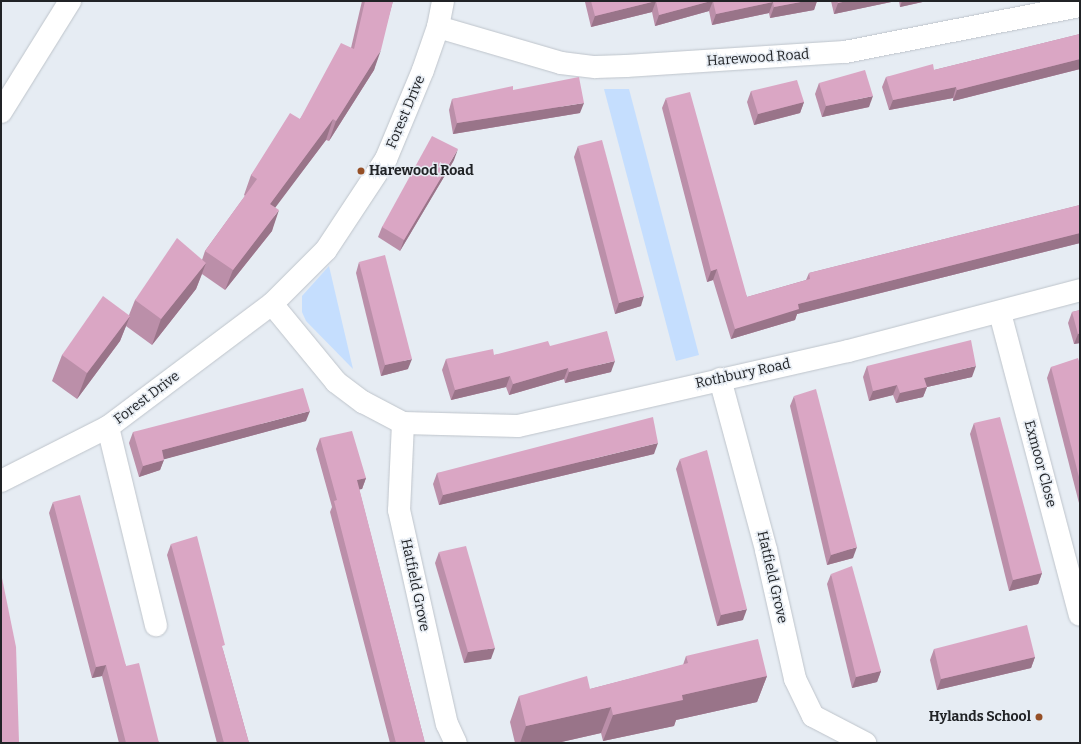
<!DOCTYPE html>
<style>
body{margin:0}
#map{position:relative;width:1081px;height:744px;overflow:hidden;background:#e6ecf3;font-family:Bitter,serif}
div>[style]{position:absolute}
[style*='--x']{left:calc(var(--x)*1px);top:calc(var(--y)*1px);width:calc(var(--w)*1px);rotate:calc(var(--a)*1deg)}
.green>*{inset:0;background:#c5defe}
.roads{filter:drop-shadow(0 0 1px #bec4cb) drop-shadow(0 0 1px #bec4cb)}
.minor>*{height:22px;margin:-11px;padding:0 11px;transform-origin:11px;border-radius:11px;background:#fff}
.wall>*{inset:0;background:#bb8fa9}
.shaded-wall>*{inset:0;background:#997489}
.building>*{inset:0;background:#daa6c4}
.dots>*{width:11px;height:11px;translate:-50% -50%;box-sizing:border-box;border:2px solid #e6ecf3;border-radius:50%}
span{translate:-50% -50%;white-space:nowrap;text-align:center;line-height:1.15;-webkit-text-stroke:3px #e6ecf3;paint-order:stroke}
.street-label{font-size:14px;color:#212326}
.poi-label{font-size:14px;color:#212326;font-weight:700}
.left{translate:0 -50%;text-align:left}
.right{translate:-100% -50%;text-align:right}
.frame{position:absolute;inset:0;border:2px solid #212326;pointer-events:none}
</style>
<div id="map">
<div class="green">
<div style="clip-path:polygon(604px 89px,629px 89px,699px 355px,676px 361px)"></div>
<div style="clip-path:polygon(329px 266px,353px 369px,306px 321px,302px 312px,302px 296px)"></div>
</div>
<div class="roads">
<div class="minor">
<div style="--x:438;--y:27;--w:128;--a:16.3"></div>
<div style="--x:561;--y:63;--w:34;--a:7"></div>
<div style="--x:595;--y:67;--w:31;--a:-2"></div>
<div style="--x:626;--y:66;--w:219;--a:-3.7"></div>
<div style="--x:845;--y:52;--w:239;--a:-11.1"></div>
<div style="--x:1;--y:112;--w:131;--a:-58.1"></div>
<div style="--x:272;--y:304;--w:101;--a:50.6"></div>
<div style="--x:336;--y:382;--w:34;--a:37"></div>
<div style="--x:363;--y:402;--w:45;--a:27.7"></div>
<div style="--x:403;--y:423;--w:115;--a:1.5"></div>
<div style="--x:518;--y:426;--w:338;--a:-12.8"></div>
<div style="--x:848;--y:351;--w:240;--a:-14.7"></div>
<div style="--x:1000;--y:313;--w:312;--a:75.2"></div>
<div style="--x:720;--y:379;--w:177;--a:74.9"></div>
<div style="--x:766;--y:550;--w:132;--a:77.3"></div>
<div style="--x:795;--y:679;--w:41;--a:64.1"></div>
<div style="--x:813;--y:716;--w:59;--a:27.4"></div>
<div style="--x:403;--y:423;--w:87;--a:92.6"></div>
<div style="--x:399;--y:510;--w:219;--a:77.4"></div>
<div style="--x:447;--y:724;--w:21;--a:65"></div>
<div style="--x:108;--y:427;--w:204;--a:76.4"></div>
<div style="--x:1;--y:481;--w:120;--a:-26.8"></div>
<div style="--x:108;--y:427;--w:205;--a:-36.9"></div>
<div style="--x:272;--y:304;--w:76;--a:-45"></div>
<div style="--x:326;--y:250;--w:109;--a:-56.6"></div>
<div style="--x:386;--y:159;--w:96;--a:-67.4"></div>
<div style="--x:423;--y:70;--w:46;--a:-70.8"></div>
<div style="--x:438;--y:27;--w:26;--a:-79"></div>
</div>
</div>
<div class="wall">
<div style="clip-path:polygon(362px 1px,393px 1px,374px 70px,329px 141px,326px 140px,275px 207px,272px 231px,225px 290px,202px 274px,196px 289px,152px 345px,126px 326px,120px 341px,77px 399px,52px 381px,62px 355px,129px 315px,135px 300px,202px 260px,205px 251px,245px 196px,244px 195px,251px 175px,300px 119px,351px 48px)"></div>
<div style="clip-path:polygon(585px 1px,817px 1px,814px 10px,770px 18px,769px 13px,712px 25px,709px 11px,655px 26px,652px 12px,591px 27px,585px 2px)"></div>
<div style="clip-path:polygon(831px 1px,896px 1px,834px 14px)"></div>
<div style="clip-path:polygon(899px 1px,927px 1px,900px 7px)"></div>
<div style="clip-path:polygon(1080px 34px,1080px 69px,953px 101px,953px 98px,889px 110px,882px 87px,886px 77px,934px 70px)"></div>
<div style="clip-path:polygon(819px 83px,869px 107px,822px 117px,815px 94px)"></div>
<div style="clip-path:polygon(513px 90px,580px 113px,453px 134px,449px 110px,452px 99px)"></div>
<div style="clip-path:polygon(751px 91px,804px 102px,800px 113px,754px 125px,747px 102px)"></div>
<div style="clip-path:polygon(666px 98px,747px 297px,806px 280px,809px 273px,1080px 205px,1080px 243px,797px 314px,795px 320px,731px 339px,713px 280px,707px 282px,662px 108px)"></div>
<div style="clip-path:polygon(578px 146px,641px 306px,615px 314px,574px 157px)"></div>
<div style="clip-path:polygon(454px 160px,400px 251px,378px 237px,382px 227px)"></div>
<div style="clip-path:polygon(359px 262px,408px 369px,381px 376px,356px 273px)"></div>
<div style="clip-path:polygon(1080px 310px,1080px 343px,1074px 344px,1068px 323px,1072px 312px)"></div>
<div style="clip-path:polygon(550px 346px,611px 372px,565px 383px,564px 379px,509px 395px,506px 387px,451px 400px,442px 370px,446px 359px,494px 355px)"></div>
<div style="clip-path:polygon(1080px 364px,1080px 507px,1047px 378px,1051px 367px)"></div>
<div style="clip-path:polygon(867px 366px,972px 377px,927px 387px,923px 397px,896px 403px,893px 395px,869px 401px,863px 377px)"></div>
<div style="clip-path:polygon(794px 396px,853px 558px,827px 565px,790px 406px)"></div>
<div style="clip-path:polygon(306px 421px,164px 459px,160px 470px,139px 477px,129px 443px,133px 432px)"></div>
<div style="clip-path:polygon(974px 423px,1042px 573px,1038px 584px,1009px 591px,970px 434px)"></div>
<div style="clip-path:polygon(320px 438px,366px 478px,362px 489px,359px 489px,425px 743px,390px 743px,330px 512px,332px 507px,316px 449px)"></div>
<div style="clip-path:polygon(654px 454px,439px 505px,433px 484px,437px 473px)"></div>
<div style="clip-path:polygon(680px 459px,743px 620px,717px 626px,676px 469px)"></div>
<div style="clip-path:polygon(53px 502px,126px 666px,159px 743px,119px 743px,102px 676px,92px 678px,49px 513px)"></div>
<div style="clip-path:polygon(171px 544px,223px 650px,249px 743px,217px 743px,167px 555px)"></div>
<div style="clip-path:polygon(439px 552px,491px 659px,464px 663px,435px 563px)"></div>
<div style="clip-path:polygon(831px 574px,881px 671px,877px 682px,852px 688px,827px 584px)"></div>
<div style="clip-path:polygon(934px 649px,1035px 657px,1031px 668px,937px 690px,930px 660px)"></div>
<div style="clip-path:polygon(686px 656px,767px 676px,757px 702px,676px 720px,674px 726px,603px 741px,601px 733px,557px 743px,515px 743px,510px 722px,519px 696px,590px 689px,683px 665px)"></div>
</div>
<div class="shaded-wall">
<div style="clip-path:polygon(656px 1px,652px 12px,591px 27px,595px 16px)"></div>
<div style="clip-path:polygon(711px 1px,713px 1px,709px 11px,655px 26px,659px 15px)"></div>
<div style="clip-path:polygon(806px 1px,817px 1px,814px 10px,770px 18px,774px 7px)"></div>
<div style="clip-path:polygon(847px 1px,896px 1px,834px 14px,838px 3px)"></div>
<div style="clip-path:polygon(902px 1px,927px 1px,900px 7px)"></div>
<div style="clip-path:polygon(773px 2px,769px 13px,712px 25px,716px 14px)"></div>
<div style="clip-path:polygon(381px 50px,374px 70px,329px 141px,336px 121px)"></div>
<div style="clip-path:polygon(1080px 59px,1080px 69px,953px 101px,957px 90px)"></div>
<div style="clip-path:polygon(956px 87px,953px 98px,889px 110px,893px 100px)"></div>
<div style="clip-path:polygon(873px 96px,869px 107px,822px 117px,826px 106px)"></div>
<div style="clip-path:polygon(804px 102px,800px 113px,754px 125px,758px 114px)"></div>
<div style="clip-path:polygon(584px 103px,580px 113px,453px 134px,457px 123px)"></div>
<div style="clip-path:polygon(333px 119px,326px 140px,263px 224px,270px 204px)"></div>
<div style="clip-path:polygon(458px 149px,454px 160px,400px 251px,404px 240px)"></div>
<div style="clip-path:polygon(279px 210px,272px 231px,225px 290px,233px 270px)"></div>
<div style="clip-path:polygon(1080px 233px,1080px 243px,797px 314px,795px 320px,731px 339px,735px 329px,798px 304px)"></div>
<div style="clip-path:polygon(206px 263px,196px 289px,152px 345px,161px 319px)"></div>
<div style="clip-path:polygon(717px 269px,713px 280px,707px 282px,711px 271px)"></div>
<div style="clip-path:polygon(644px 296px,641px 306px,615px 314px,619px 303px)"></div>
<div style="clip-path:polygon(130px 316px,120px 341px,77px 399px,87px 373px)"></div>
<div style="clip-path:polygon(1080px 333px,1080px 343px,1074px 344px,1078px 334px)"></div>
<div style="clip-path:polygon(412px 359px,408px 369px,381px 376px,385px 365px)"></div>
<div style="clip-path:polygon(615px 361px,611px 372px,565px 383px,569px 372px)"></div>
<div style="clip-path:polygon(976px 366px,972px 377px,927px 387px,923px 397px,896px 403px,900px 393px,924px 378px)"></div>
<div style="clip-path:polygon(568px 368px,564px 379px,509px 395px,513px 384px)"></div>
<div style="clip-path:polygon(510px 376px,506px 387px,451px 400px,455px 390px)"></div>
<div style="clip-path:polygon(897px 385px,893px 395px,869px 401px,873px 391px)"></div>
<div style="clip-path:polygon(310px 411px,306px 421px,158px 461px,162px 450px)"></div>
<div style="clip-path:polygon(658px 443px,654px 454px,439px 505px,443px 495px)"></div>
<div style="clip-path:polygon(164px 460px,160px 470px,139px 477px,143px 466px)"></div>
<div style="clip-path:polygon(366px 478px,362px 489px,353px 491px,357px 480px)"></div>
<div style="clip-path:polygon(857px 547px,853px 558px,827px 565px,831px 555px)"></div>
<div style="clip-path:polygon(1042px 573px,1038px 584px,1009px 591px,1013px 580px)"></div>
<div style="clip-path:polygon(747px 609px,743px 620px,717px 626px,721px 615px)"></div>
<div style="clip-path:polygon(495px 648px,491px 659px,464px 663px,468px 652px)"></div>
<div style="clip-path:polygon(1035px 657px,1031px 668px,937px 690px,941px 679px)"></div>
<div style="clip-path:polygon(106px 665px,102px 676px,92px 678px,96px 667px)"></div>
<div style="clip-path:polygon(881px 671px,877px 682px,852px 688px,856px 677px)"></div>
<div style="clip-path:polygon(767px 676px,757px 702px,676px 720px,674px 726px,603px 741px,613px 715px,682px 695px)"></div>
<div style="clip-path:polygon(611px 707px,601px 733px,557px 743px,520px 743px,526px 726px)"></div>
</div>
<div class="building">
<div style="clip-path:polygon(365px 1px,393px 1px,381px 50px,336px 121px,333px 119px,270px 204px,279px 210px,233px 270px,205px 251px,257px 179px,251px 175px,290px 113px,300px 119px,341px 43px,354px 49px)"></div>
<div style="clip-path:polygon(591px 1px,711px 1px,659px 15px,656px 1px,595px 16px)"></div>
<div style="clip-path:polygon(713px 1px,806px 1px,774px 7px,773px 2px,716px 14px)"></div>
<div style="clip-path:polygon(837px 1px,847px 1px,838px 3px)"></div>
<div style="clip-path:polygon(1080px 34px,1080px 59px,957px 90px,956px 87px,893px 100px,886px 77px,933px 64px,934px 70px)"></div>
<div style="clip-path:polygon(865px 70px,873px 96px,826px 106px,819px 83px)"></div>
<div style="clip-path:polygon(579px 77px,584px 103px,457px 123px,452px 99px,513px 86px,513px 90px)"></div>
<div style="clip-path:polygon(797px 80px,804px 102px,758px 114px,751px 91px)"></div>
<div style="clip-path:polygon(690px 92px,747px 297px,810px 279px,809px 273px,1080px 205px,1080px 233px,798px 304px,799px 309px,735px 329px,717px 269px,711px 271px,666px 98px)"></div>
<div style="clip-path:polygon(432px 136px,458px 149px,404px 240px,382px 227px)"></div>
<div style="clip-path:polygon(602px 140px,644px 296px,619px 303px,578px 146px)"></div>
<div style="clip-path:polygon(177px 238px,206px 263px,161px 319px,135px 300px)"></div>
<div style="clip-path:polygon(385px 255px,412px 359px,385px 365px,359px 262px)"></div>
<div style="clip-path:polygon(103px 296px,130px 316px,87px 373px,62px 355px)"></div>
<div style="clip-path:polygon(1080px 310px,1080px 333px,1078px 334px,1072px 312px)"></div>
<div style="clip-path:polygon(607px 331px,615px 361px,569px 372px,568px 368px,513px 384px,510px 376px,455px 390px,446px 359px,493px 349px,494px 355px,548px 341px,550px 346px)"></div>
<div style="clip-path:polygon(971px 340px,976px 366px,924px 378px,927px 387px,900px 393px,897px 385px,873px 391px,867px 366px)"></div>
<div style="clip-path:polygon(1078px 358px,1080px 364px,1080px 481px,1051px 367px)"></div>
<div style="clip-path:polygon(303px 388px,310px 411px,162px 450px,164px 460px,143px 466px,133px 432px)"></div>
<div style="clip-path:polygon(816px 389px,857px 547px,831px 555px,794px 396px)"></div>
<div style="clip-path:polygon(653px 417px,658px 443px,443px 495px,437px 473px)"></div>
<div style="clip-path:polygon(1000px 417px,1042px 573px,1013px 580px,974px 423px)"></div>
<div style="clip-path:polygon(352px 431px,366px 478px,357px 480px,425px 743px,396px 743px,334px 501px,337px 500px,320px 438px)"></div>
<div style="clip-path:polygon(707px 450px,747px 609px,721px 615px,680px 459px)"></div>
<div style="clip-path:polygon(80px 495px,126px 666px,139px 663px,159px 743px,126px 743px,106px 665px,96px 667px,53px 502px)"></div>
<div style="clip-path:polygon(197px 536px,225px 645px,222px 646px,249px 743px,224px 743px,171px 544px)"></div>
<div style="clip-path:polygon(466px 546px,495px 648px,468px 652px,439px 552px)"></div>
<div style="clip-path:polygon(852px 566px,881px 671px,856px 677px,831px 574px)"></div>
<div style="clip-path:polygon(1px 573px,16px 647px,19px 743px,1px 743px)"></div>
<div style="clip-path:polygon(1027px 625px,1035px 657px,941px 679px,934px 649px)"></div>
<div style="clip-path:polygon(758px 639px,767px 676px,682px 695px,683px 700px,613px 715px,611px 707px,526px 726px,519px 696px,587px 676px,590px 689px,688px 663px,686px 656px)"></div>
</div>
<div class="dots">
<div style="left:361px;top:171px;background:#954f26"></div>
<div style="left:1039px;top:717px;background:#954f26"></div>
</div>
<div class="street-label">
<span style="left:758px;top:58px;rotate:-4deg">Harewood Road</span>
<span style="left:406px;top:112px;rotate:-67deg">Forest Drive</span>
<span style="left:743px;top:374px;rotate:-12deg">Rothbury Road</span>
<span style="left:147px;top:398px;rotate:-37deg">Forest Drive</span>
<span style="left:1040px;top:464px;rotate:75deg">Exmoor Close</span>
<span style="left:772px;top:577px;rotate:77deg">Hatfield Grove</span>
<span style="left:415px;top:585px;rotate:78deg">Hatfield Grove</span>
</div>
<div class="poi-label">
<span class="left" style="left:369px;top:171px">Harewood Road</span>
<span class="right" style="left:1031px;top:717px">Hylands School</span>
</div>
<div class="frame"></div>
</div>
